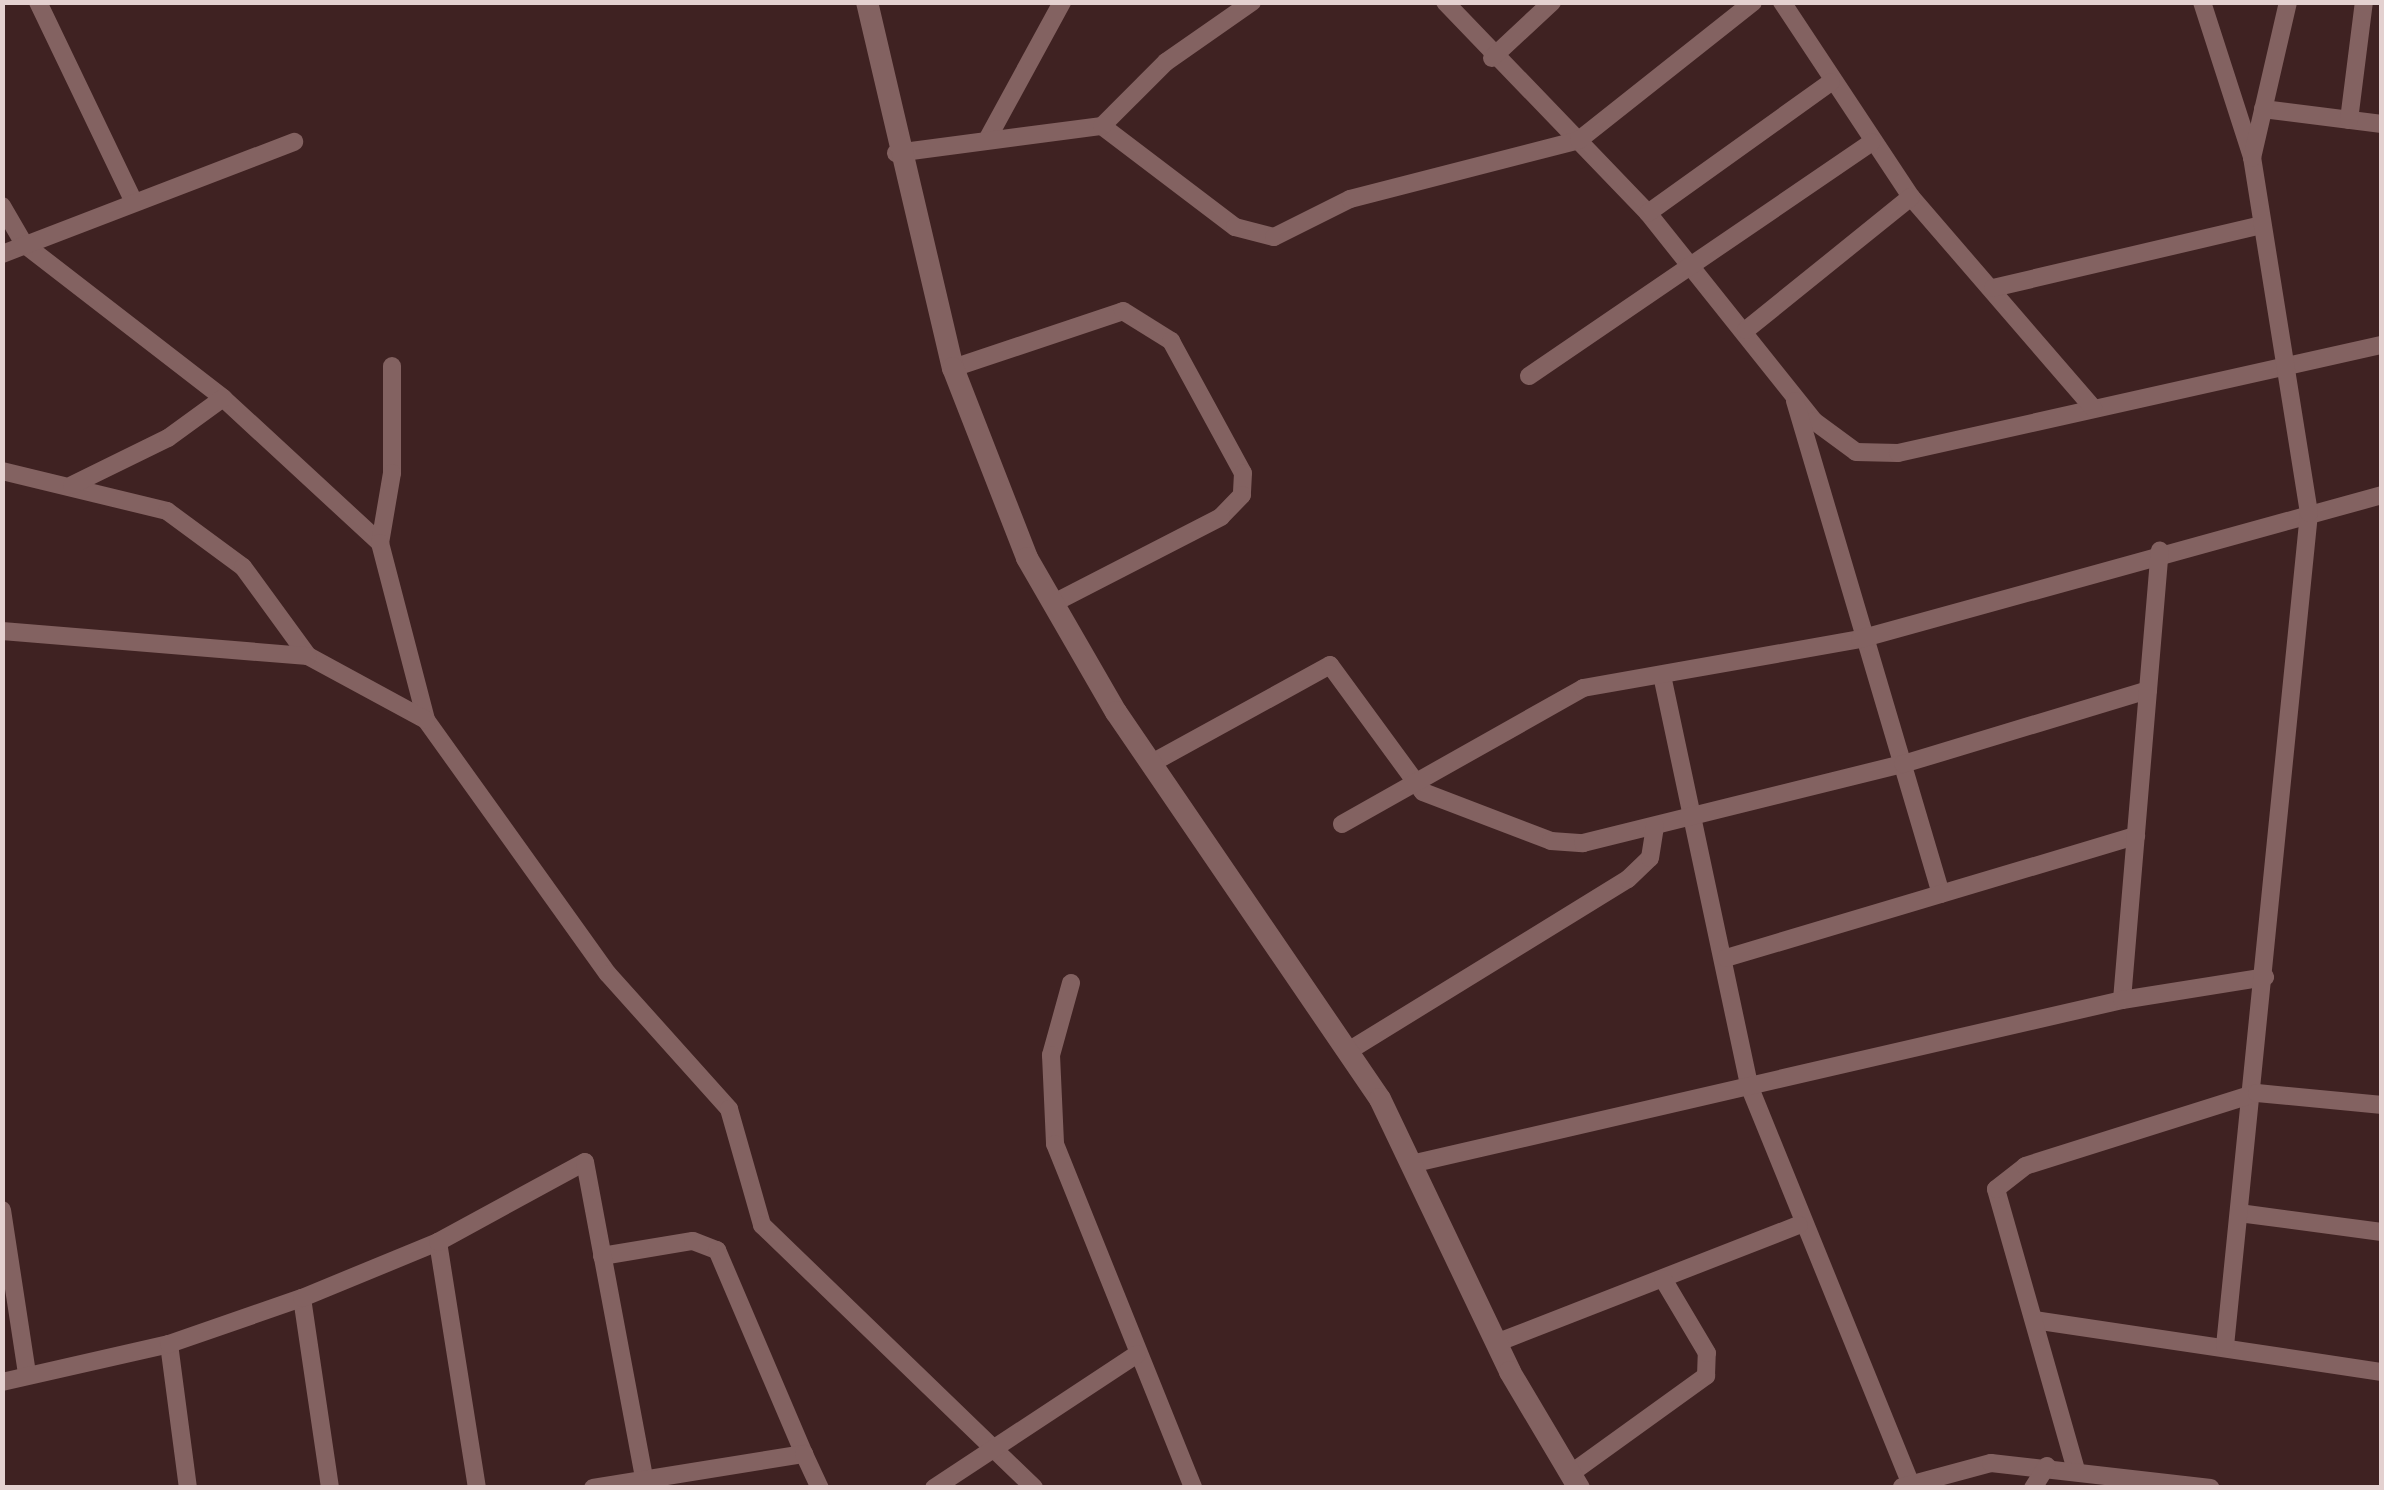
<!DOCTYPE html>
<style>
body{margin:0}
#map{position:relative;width:2384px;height:1490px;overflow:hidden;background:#3f2222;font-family:Arial,sans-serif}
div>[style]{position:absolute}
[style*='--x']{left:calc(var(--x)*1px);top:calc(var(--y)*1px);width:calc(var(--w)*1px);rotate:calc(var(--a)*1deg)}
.minor>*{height:18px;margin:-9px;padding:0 9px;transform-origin:9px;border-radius:9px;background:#836261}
.tertiary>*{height:22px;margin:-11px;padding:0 11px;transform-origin:11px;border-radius:11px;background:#836261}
span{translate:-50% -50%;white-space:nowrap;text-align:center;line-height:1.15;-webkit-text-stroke:10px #341919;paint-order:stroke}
.frame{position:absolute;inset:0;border:5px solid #e4d1d0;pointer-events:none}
</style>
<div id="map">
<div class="minor">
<div style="--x:38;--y:2;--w:222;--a:64.4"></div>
<div style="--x:1445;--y:2;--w:293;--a:46.1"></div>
<div style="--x:1648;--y:213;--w:266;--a:51.4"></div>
<div style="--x:1814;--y:421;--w:52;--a:36.4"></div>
<div style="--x:1856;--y:452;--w:42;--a:1.4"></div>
<div style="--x:1898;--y:453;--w:496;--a:-12.6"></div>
<div style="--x:1782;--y:2;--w:234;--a:56.5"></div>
<div style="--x:1911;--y:197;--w:279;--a:49.2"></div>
<div style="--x:2202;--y:2;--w:163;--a:72.1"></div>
<div style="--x:1492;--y:58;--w:82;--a:-43"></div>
<div style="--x:2263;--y:109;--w:120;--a:7.2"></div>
<div style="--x:2349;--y:120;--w:119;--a:-82.8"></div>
<div style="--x:1102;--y:126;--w:167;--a:37.2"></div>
<div style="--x:1235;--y:227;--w:40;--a:14.4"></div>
<div style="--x:1274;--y:237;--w:85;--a:-26.6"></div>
<div style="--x:1350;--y:199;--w:236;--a:-14.4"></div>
<div style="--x:1579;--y:140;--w:222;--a:-38.4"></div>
<div style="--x:988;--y:138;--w:155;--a:-61.4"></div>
<div style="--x:896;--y:153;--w:208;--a:-7.5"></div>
<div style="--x:1102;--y:126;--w:91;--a:-45"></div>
<div style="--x:1166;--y:62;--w:105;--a:-34.9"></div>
<div style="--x:2;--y:206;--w:44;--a:59.9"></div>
<div style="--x:24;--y:244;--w:252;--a:37.7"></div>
<div style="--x:223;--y:398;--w:214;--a:42.7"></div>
<div style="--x:1648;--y:213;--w:225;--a:-35.6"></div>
<div style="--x:2;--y:254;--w:313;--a:-21"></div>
<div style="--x:1993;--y:288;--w:276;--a:-13.2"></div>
<div style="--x:1746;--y:330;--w:212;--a:-38.9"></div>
<div style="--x:392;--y:366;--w:107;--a:90"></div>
<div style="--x:392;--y:473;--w:71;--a:99.7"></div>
<div style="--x:380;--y:543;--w:183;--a:75.4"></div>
<div style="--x:426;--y:720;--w:312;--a:54.4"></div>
<div style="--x:608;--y:974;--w:181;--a:48.1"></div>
<div style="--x:729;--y:1109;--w:121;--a:74.1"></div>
<div style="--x:762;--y:1225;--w:378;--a:44"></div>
<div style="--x:953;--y:368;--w:179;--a:-18.5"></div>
<div style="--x:1123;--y:311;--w:57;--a:32"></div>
<div style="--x:1171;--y:341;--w:150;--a:61.4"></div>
<div style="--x:1243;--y:473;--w:22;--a:93"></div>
<div style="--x:1242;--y:495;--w:30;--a:134"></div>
<div style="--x:1221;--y:517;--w:188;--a:152.8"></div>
<div style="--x:1529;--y:376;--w:415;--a:-34.3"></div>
<div style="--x:1795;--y:401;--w:514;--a:73.5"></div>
<div style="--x:2;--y:471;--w:170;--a:13.6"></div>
<div style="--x:167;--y:511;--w:94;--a:36.4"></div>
<div style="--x:243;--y:567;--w:110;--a:53.9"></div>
<div style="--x:308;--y:656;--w:134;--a:28.5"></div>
<div style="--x:72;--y:485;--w:107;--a:-26.1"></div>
<div style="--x:168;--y:438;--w:68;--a:-36"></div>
<div style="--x:2;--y:631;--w:307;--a:4.7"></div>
<div style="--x:1663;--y:680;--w:417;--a:78"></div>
<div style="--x:1750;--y:1088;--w:425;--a:67.9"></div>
<div style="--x:1152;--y:763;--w:203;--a:-28.8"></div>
<div style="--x:1330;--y:665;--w:157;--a:53.8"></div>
<div style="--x:1423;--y:792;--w:137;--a:20.9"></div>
<div style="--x:1551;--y:841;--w:32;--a:4"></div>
<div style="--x:1583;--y:843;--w:330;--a:-13.9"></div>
<div style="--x:1903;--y:764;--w:256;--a:-16.8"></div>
<div style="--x:1342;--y:824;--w:277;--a:-29.4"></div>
<div style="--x:1583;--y:688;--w:281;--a:-10"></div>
<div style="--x:1860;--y:639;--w:541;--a:-15.42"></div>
<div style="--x:1726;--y:958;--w:428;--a:-16.6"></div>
<div style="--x:1071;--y:983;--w:75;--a:105.5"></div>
<div style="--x:1051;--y:1055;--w:89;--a:87.4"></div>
<div style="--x:1055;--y:1144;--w:371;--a:68.1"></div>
<div style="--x:2122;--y:1000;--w:451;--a:-85.2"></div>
<div style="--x:1350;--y:1050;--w:326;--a:-31.6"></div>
<div style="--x:1628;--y:879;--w:30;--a:-44"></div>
<div style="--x:1650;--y:858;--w:32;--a:-81"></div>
<div style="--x:1411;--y:1164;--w:730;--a:-12.99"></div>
<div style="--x:2122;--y:1000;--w:145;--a:-9.1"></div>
<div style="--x:2;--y:1210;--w:166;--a:81.3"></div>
<div style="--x:2239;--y:1213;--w:144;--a:7.6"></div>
<div style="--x:438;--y:1242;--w:249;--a:81"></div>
<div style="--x:602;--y:1256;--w:92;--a:-9.4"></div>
<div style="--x:693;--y:1241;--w:26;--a:21"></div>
<div style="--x:717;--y:1250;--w:222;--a:66.9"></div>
<div style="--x:302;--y:1298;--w:192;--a:81.6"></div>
<div style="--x:2034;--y:1320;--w:352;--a:8.5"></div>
<div style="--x:1496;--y:1343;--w:325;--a:-21.3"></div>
<div style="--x:169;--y:1344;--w:145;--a:82.5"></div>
<div style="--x:2225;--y:1346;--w:837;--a:-84.24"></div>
<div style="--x:2309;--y:513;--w:360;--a:-99.1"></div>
<div style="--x:2252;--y:158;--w:160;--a:-77"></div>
<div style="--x:2;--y:1382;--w:171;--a:-12.8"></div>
<div style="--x:169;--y:1344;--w:141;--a:-19.1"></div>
<div style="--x:302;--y:1298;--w:147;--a:-22.4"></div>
<div style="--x:438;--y:1242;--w:167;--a:-28.6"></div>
<div style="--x:585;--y:1162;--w:321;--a:79.4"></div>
<div style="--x:2076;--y:1470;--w:292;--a:-105.9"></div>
<div style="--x:1996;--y:1189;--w:37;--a:-38"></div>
<div style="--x:2025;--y:1166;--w:243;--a:-17.5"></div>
<div style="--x:2257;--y:1093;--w:126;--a:5.5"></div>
<div style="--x:1570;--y:1474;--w:168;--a:-35.8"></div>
<div style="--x:1706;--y:1376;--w:23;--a:-88"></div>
<div style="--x:1707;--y:1353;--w:86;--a:-120.7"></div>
<div style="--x:1902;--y:1487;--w:92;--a:-15.1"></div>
<div style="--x:1991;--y:1463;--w:221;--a:6.5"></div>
<div style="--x:593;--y:1488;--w:214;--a:-9.2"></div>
<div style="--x:804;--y:1454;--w:38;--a:65"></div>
<div style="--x:934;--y:1488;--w:243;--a:-33.4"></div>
<div style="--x:2033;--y:1488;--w:26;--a:-58"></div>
</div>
<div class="tertiary">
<div style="--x:867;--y:2;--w:376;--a:76.8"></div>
<div style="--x:953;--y:368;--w:204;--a:68.7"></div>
<div style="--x:1027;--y:558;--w:178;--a:60"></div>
<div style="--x:1116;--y:712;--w:468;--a:55.7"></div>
<div style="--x:1380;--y:1099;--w:302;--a:64.5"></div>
<div style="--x:1510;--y:1372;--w:135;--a:59.3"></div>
</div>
<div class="frame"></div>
</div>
